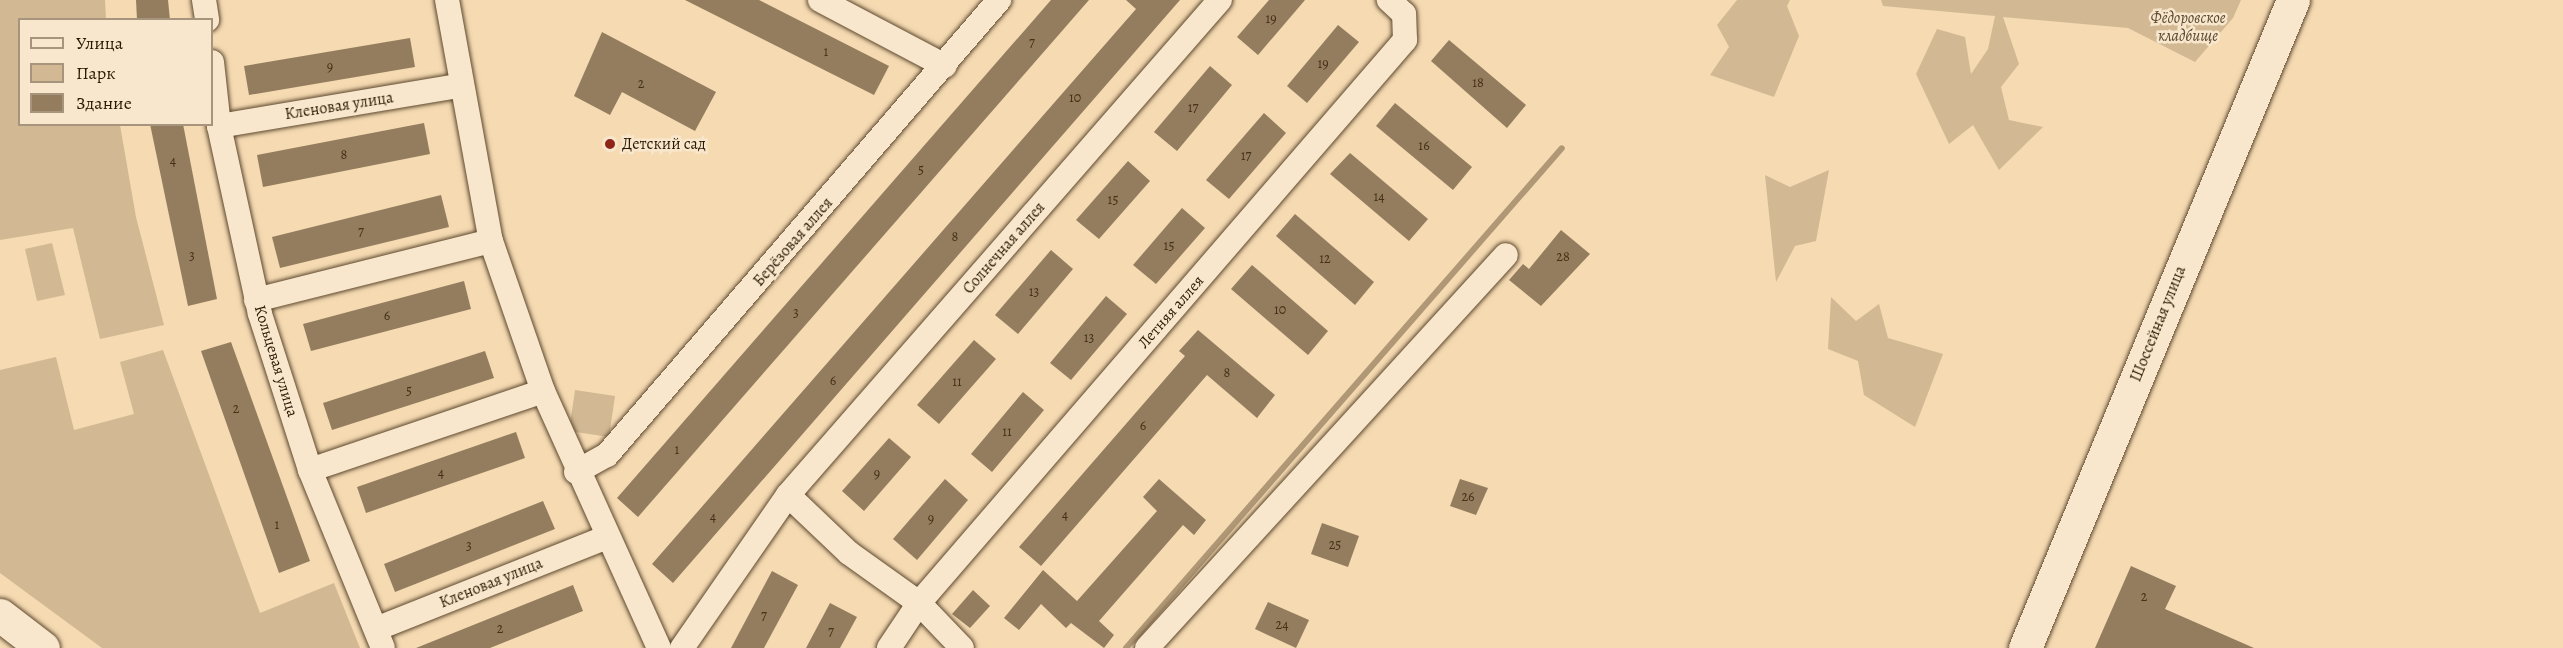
<!DOCTYPE html>
<meta charset="utf-8">
<style>
body{margin:0}
#map{position:relative;width:2563px;height:648px;overflow:hidden;background:#f5dab2;font-family:Alegreya,serif}
div>[style]{position:absolute}
[style*='--x']{left:calc(var(--x)*1px);top:calc(var(--y)*1px);width:calc(var(--w)*1px);rotate:calc(var(--a)*1deg)}
.green>*{inset:0;background:#d2b994}
.stream>*{height:6px;margin:-3px;padding:0 3px;transform-origin:3px;border-radius:3px;background:#b09876}
.building>*{inset:0;background:#947d5e}
.roads{filter:drop-shadow(0 0 2px #5d482e) drop-shadow(0 0 2px #5d482e)}
.minor>*{height:24px;margin:-12px;padding:0 12px;transform-origin:12px;border-radius:12px;background:#f8e7cd}
.secondary>*{height:33px;margin:-16.5px;padding:0 16.5px;transform-origin:16.5px;border-radius:16.5px;background:#f8e7cd}
.dots>*{width:16px;height:16px;translate:-50% -50%;box-sizing:border-box;border:3px solid #f8e7cd;border-radius:50%}
span{translate:-50% -50%;white-space:nowrap;text-align:center;line-height:1.15;-webkit-text-stroke:5px #f8e7cd;paint-order:stroke}
.number-label{font-size:14px;color:#443119}
.number-label span{-webkit-text-stroke-width:0}
.park-label{font-size:16px;color:#5c482e;font-style:italic}
.street-label{font-size:16px;color:#2a1802}
.poi-label{font-size:16px;color:#2a1802}
.left{translate:0 -50%;text-align:left}
.legend{position:absolute;left:18px;top:18px;width:195px;height:108px;box-sizing:border-box;background:#f8e7cd;border:2px solid #a6947c;margin:0;padding:8px 10px;list-style:none;font-size:18px;color:#2a1802}
.legend li{display:flex;align-items:center;gap:12px;height:30px}
.legend b{width:30px;border:2px solid #a6947c}
</style>
<div id="map">
<div class="green">
<div style="clip-path:polygon(0 0,105px 0,106px 19px,20px 20px,20px 124px,120px 125px,136px 217px,164px 325px,100px 339px,73px 228px,0 240px)"></div>
<div style="clip-path:polygon(1737px 0,1790px 0,1787px 6px,1799px 36px,1774px 97px,1710px 75px,1729px 47px,1717px 25px)"></div>
<div style="clip-path:polygon(1881px 0,2241px 0,2233px 18px,2195px 62px,2128px 28px,2003px 17px,2019px 64px,2001px 87px,2009px 120px,2043px 127px,1999px 170px,1973px 125px,1949px 144px,1916px 74px,1937px 29px,1965px 37px,1971px 74px,1988px 49px,1995px 16px,1883px 6px)"></div>
<div style="clip-path:polygon(1829px 170px,1816px 241px,1795px 246px,1776px 282px,1765px 175px,1790px 187px)"></div>
<div style="clip-path:polygon(52px 243px,65px 295px,37px 301px,25px 249px)"></div>
<div style="clip-path:polygon(1831px 297px,1856px 321px,1879px 304px,1888px 338px,1943px 354px,1915px 427px,1864px 395px,1858px 361px,1828px 349px)"></div>
<div style="clip-path:polygon(163px 350px,260px 613px,334px 583px,360px 648px,102px 648px,0 573px,0 370px,56px 357px,74px 430px,134px 414px,120px 362px)"></div>
<div style="clip-path:polygon(575px 390px,615px 396px,609px 437px,569px 431px)"></div>
</div>
<div class="stream">
<div style="--x:1126;--y:648;--w:663;--a:-48.91"></div>
</div>
<div class="building">
<div style="clip-path:polygon(136px 0,168px 0,170px 20px,137px 20px)"></div>
<div style="clip-path:polygon(685px 0,759px 0,889px 66px,874px 95px)"></div>
<div style="clip-path:polygon(1051px 0,1089px 0,638px 517px,617px 498px)"></div>
<div style="clip-path:polygon(1126px 0,1180px 0,673px 583px,652px 564px,1136px 9px)"></div>
<div style="clip-path:polygon(1269px 0,1305px 0,1258px 55px,1237px 37px)"></div>
<div style="clip-path:polygon(1338px 25px,1359px 42px,1307px 103px,1287px 86px)"></div>
<div style="clip-path:polygon(602px 32px,716px 92px,695px 131px,622px 92px,610px 115px,574px 96px)"></div>
<div style="clip-path:polygon(410px 38px,415px 67px,249px 95px,244px 66px)"></div>
<div style="clip-path:polygon(1449px 40px,1526px 105px,1507px 128px,1431px 61px)"></div>
<div style="clip-path:polygon(1210px 66px,1232px 85px,1177px 151px,1154px 132px)"></div>
<div style="clip-path:polygon(1395px 103px,1472px 167px,1453px 190px,1376px 126px)"></div>
<div style="clip-path:polygon(1264px 113px,1286px 133px,1229px 199px,1206px 180px)"></div>
<div style="clip-path:polygon(424px 123px,430px 154px,263px 187px,257px 155px)"></div>
<div style="clip-path:polygon(150px 124px,183px 124px,217px 299px,188px 306px)"></div>
<div style="clip-path:polygon(1350px 153px,1428px 219px,1409px 241px,1330px 174px)"></div>
<div style="clip-path:polygon(1128px 161px,1150px 181px,1099px 239px,1076px 220px)"></div>
<div style="clip-path:polygon(441px 195px,449px 227px,280px 268px,272px 237px)"></div>
<div style="clip-path:polygon(1182px 208px,1205px 228px,1156px 284px,1133px 265px)"></div>
<div style="clip-path:polygon(1295px 214px,1374px 282px,1355px 305px,1276px 236px)"></div>
<div style="clip-path:polygon(1561px 230px,1590px 254px,1541px 306px,1509px 280px,1523px 264px,1529px 269px)"></div>
<div style="clip-path:polygon(1051px 250px,1073px 269px,1018px 334px,995px 315px)"></div>
<div style="clip-path:polygon(1252px 265px,1328px 331px,1308px 355px,1231px 289px)"></div>
<div style="clip-path:polygon(464px 281px,471px 309px,311px 351px,303px 324px)"></div>
<div style="clip-path:polygon(1106px 296px,1127px 314px,1071px 380px,1050px 363px)"></div>
<div style="clip-path:polygon(1198px 330px,1275px 395px,1257px 418px,1207px 375px,1041px 566px,1019px 547px,1185px 356px,1179px 351px)"></div>
<div style="clip-path:polygon(974px 340px,996px 359px,939px 424px,917px 405px)"></div>
<div style="clip-path:polygon(231px 342px,310px 561px,279px 573px,201px 351px)"></div>
<div style="clip-path:polygon(485px 351px,494px 378px,332px 430px,323px 403px)"></div>
<div style="clip-path:polygon(1023px 392px,1044px 410px,992px 472px,971px 454px)"></div>
<div style="clip-path:polygon(516px 432px,525px 458px,366px 513px,357px 487px)"></div>
<div style="clip-path:polygon(889px 438px,911px 457px,864px 511px,842px 491px)"></div>
<div style="clip-path:polygon(945px 479px,968px 500px,917px 560px,893px 539px)"></div>
<div style="clip-path:polygon(1159px 479px,1206px 520px,1194px 535px,1183px 525px,1099px 621px,1114px 635px,1104px 648px,1071px 623px,1066px 628px,1041px 604px,1019px 630px,1004px 618px,1043px 570px,1077px 601px,1157px 511px,1143px 497px)"></div>
<div style="clip-path:polygon(1460px 479px,1488px 488px,1476px 515px,1450px 506px)"></div>
<div style="clip-path:polygon(543px 501px,555px 529px,395px 592px,384px 564px)"></div>
<div style="clip-path:polygon(1322px 523px,1359px 536px,1348px 567px,1311px 554px)"></div>
<div style="clip-path:polygon(2131px 566px,2176px 586px,2165px 609px,2254px 648px,2095px 648px)"></div>
<div style="clip-path:polygon(772px 571px,798px 585px,764px 648px,731px 648px)"></div>
<div style="clip-path:polygon(573px 585px,583px 611px,490px 648px,416px 648px)"></div>
<div style="clip-path:polygon(973px 590px,990px 606px,970px 628px,952px 614px)"></div>
<div style="clip-path:polygon(1268px 602px,1309px 620px,1296px 648px,1255px 629px)"></div>
<div style="clip-path:polygon(830px 603px,857px 617px,840px 648px,806px 648px)"></div>
</div>
<div class="roads">
<div class="minor">
<div style="--x:204;--y:0;--w:20;--a:81"></div>
<div style="--x:447;--y:0;--w:245;--a:79.7"></div>
<div style="--x:491;--y:241;--w:159;--a:70.9"></div>
<div style="--x:543;--y:391;--w:282;--a:65.7"></div>
<div style="--x:820;--y:0;--w:141;--a:27.8"></div>
<div style="--x:212;--y:62;--w:64;--a:83.8"></div>
<div style="--x:219;--y:126;--w:192;--a:77.7"></div>
<div style="--x:260;--y:314;--w:164;--a:72.2"></div>
<div style="--x:310;--y:470;--w:192;--a:67.7"></div>
<div style="--x:219;--y:126;--w:243;--a:-9.5"></div>
<div style="--x:256;--y:300;--w:242;--a:-14.1"></div>
<div style="--x:310;--y:470;--w:246;--a:-18.7"></div>
<div style="--x:576;--y:472;--w:35;--a:-29"></div>
<div style="--x:607;--y:455;--w:601;--a:-49.25"></div>
<div style="--x:788;--y:495;--w:84;--a:43.6"></div>
<div style="--x:849;--y:553;--w:86;--a:35.5"></div>
<div style="--x:919;--y:603;--w:62;--a:46.3"></div>
<div style="--x:376;--y:629;--w:246;--a:-21.7"></div>
<div style="--x:682;--y:648;--w:186;--a:-55.3"></div>
<div style="--x:788;--y:495;--w:657;--a:-48.89"></div>
<div style="--x:889;--y:648;--w:54;--a:-56.3"></div>
<div style="--x:919;--y:603;--w:744;--a:-49.2"></div>
<div style="--x:1405;--y:40;--w:26;--a:-92"></div>
<div style="--x:1404;--y:14;--w:21;--a:-137"></div>
<div style="--x:1147;--y:648;--w:532;--a:-47.59"></div>
</div>
<div class="secondary">
<div style="--x:0;--y:615;--w:54;--a:37.5"></div>
<div style="--x:2025;--y:648;--w:701;--a:-67.53"></div>
</div>
</div>
<div class="dots">
<div style="left:610px;top:144px;background:#8f2418"></div>
</div>
<div class="number-label">
<span style="left:1271px;top:19px">19</span>
<span style="left:1032px;top:43px">7</span>
<span style="left:826px;top:52px">1</span>
<span style="left:1323px;top:64px">19</span>
<span style="left:330px;top:67px">9</span>
<span style="left:1478px;top:83px">18</span>
<span style="left:641px;top:84px">2</span>
<span style="left:1075px;top:98px">10</span>
<span style="left:1193px;top:108px">17</span>
<span style="left:1424px;top:146px">16</span>
<span style="left:344px;top:155px">8</span>
<span style="left:1246px;top:156px">17</span>
<span style="left:173px;top:161px">4</span>
<span style="left:921px;top:170px">5</span>
<span style="left:1379px;top:197px">14</span>
<span style="left:1113px;top:200px">15</span>
<span style="left:361px;top:232px">7</span>
<span style="left:955px;top:237px">8</span>
<span style="left:1169px;top:246px">15</span>
<span style="left:192px;top:256px">3</span>
<span style="left:1563px;top:257px">28</span>
<span style="left:1325px;top:259px">12</span>
<span style="left:1034px;top:292px">13</span>
<span style="left:1280px;top:310px">10</span>
<span style="left:796px;top:313px">3</span>
<span style="left:387px;top:316px">6</span>
<span style="left:1089px;top:338px">13</span>
<span style="left:1227px;top:373px">8</span>
<span style="left:833px;top:381px">6</span>
<span style="left:957px;top:382px">11</span>
<span style="left:409px;top:391px">5</span>
<span style="left:236px;top:409px">2</span>
<span style="left:1143px;top:426px">6</span>
<span style="left:1007px;top:432px">11</span>
<span style="left:677px;top:450px">1</span>
<span style="left:441px;top:473px">4</span>
<span style="left:877px;top:474px">9</span>
<span style="left:1468px;top:497px">26</span>
<span style="left:1065px;top:515px">4</span>
<span style="left:713px;top:517px">4</span>
<span style="left:931px;top:519px">9</span>
<span style="left:277px;top:525px">1</span>
<span style="left:1335px;top:545px">25</span>
<span style="left:469px;top:546px">3</span>
<span style="left:2144px;top:597px">2</span>
<span style="left:764px;top:616px">7</span>
<span style="left:1282px;top:625px">24</span>
<span style="left:500px;top:629px">2</span>
<span style="left:831px;top:632px">7</span>
</div>
<div class="park-label">
<span style="left:2188px;top:27px">Фёдоровское<br>кладбище</span>
</div>
<div class="street-label">
<span style="left:339px;top:106px;rotate:-9deg">Кленовая улица</span>
<span style="left:793px;top:242px;rotate:-49deg">Берёзовая аллея</span>
<span style="left:1004px;top:248px;rotate:-49deg">Солнечная аллея</span>
<span style="left:1171px;top:312px;rotate:-49deg">Летняя аллея</span>
<span style="left:2158px;top:324px;rotate:-68deg">Шоссейная улица</span>
<span style="left:276px;top:361px;rotate:73deg">Кольцевая улица</span>
<span style="left:491px;top:583px;rotate:-22deg">Кленовая улица</span>
</div>
<div class="poi-label">
<span class="left" style="left:622px;top:144px">Детский сад</span>
</div>
<ul class="legend">
<li><b style="height:8px;background:#f8e7cd"></b>Улица</li>
<li><b style="height:16px;background:#d2b994"></b>Парк</li>
<li><b style="height:16px;background:#947d5e"></b>Здание</li>
</ul>
</div>
